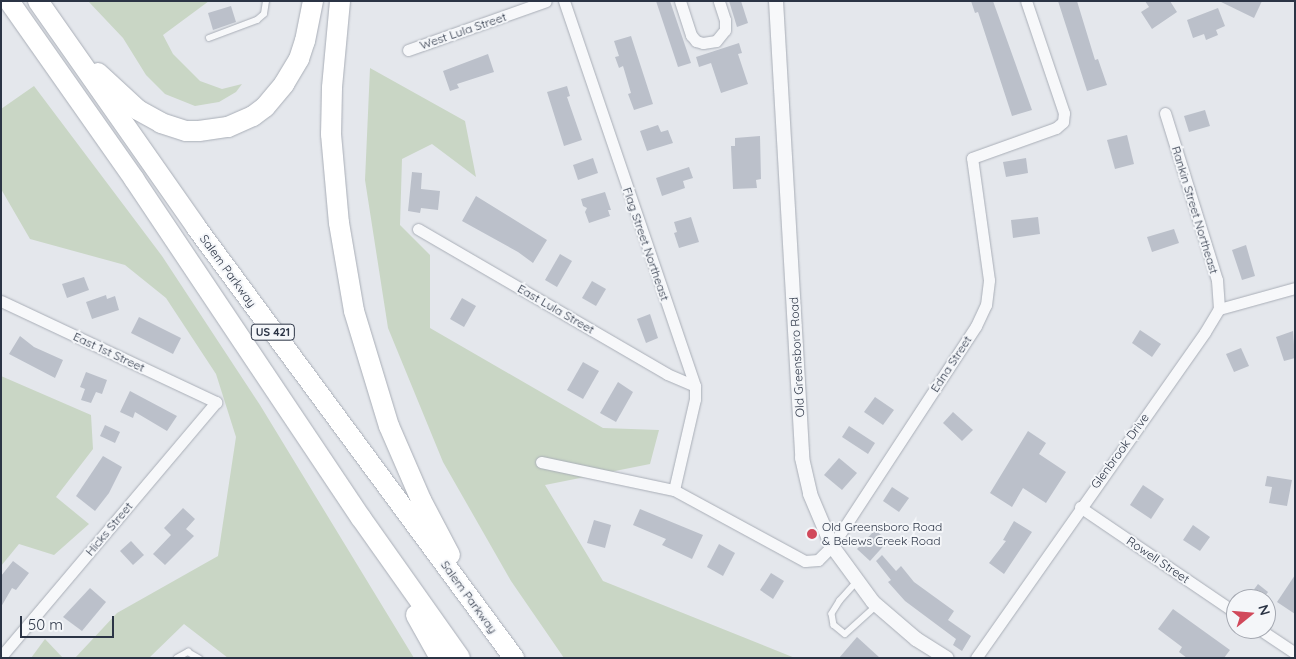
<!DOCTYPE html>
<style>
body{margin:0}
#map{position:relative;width:1296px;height:659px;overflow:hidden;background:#e4e7ec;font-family:Quicksand,sans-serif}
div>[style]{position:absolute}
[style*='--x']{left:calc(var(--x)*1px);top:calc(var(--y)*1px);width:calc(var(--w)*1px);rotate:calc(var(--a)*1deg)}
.green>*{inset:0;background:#c9d6c5}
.building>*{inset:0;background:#bbc0ca}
.roads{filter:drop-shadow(0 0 1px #a9aeb7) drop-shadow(0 0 1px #a9aeb7)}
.service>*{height:5.5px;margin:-2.75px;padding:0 2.75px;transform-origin:2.75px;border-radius:2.75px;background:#f7f8fa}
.minor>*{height:11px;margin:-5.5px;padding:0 5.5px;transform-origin:5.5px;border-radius:5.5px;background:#f7f8fa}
.tertiary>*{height:14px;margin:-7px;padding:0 7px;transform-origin:7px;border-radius:7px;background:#f7f8fa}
.motorway>*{height:20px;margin:-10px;padding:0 10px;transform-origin:10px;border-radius:10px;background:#fff}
.dots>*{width:14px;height:14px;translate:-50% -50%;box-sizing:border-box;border:2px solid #f4f6f9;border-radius:50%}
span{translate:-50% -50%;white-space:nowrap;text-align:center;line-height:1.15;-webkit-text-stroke:4px #f4f6f9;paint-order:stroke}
.shield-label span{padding:1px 4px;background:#f4f6f9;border:1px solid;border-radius:4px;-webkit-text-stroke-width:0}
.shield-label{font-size:11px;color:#2b3445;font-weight:700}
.street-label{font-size:12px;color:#2b3445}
.poi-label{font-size:12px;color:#2b3445}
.left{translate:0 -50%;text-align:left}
.frame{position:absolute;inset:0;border:2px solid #2b3445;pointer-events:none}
.north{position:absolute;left:1226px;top:589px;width:50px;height:50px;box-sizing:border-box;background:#f4f6f9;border:1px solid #a4a8b1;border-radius:50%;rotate:73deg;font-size:14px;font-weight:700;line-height:20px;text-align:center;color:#2b3445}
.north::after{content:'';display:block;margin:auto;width:18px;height:22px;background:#d1495b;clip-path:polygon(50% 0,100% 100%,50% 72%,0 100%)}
.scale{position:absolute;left:20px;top:616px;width:94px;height:22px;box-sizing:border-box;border:2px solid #2b3445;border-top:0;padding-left:6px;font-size:15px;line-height:18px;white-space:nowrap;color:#2b3445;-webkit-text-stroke:4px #f4f6f9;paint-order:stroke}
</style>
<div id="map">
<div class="green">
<div style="clip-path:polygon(88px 1px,209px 1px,163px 35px,173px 54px,200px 81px,222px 89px,242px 84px,236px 92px,219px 102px,195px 106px,165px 94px,146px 75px,123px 38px)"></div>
<div style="clip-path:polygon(370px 68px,465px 121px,476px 177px,432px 144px,402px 159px,400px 225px,430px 255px,430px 328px,603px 428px,659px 430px,650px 464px,545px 485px,603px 581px,795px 658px,564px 658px,511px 581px,443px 462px,388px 328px,365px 180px)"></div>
<div style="clip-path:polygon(34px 86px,162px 256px,260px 405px,414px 658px,228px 658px,184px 624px,149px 658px,75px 658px,117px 613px,218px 556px,236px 437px,216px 374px,166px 298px,125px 265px,30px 239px,1px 189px,1px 109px)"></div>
<div style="clip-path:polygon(1px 376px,91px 415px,93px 449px,56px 497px,89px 524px,54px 555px,19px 544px,1px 566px)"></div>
<div style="clip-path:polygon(45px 639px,63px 658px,31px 658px)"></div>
</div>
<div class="building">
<div style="clip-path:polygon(656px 1px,670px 1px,691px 63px,678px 67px)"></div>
<div style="clip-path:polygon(729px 1px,741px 1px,748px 23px,737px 27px)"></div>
<div style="clip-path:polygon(971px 1px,993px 1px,1032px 110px,1012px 116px,978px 12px,975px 13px)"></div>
<div style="clip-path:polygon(1058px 1px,1077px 1px,1095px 60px,1098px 59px,1107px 85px,1087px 91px)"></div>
<div style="clip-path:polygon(1145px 1px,1170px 1px,1177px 12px,1152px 29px,1141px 12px,1149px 7px)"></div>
<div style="clip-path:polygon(1219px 1px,1262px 1px,1254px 18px)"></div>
<div style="clip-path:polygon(231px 6px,236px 22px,213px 30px,208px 13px)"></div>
<div style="clip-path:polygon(1218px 8px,1225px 26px,1216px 30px,1218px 35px,1206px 40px,1204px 34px,1193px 38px,1187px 20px)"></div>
<div style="clip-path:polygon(631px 36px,653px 104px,634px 110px,628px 94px,631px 93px,623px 66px,619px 68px,615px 57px,619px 56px,614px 41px)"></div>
<div style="clip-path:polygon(739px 43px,742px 53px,738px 54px,748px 84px,721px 93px,711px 63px,699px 67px,696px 57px)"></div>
<div style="clip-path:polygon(488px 54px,494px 72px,457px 84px,459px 88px,450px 91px,443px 71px)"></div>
<div style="clip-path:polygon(567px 86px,570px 96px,567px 97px,582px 140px,564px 146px,547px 92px)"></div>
<div style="clip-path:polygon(1205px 110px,1210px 126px,1189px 132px,1184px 116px)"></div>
<div style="clip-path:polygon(658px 125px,661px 132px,668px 130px,673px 143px,647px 151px,640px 131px)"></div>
<div style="clip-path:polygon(1127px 135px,1134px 164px,1115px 169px,1107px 140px)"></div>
<div style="clip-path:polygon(760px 136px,761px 179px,756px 180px,757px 188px,733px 189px,731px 146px,735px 146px,735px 138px)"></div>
<div style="clip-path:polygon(593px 158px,598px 173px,578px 180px,573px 165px)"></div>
<div style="clip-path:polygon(1026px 158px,1028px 173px,1006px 177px,1003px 162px)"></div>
<div style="clip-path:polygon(689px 167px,693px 178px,683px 181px,685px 188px,662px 196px,656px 178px)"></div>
<div style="clip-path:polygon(412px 172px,422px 173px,421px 189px,440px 191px,438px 210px,421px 208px,420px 213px,408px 211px)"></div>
<div style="clip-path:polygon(605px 192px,611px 210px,608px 210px,610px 216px,589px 223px,585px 212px,587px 208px,583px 206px,581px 199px)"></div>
<div style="clip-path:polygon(476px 196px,547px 240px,533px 263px,518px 252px,462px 221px)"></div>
<div style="clip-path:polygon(691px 217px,699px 242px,679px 248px,674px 233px,677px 232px,674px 222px)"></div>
<div style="clip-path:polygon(1038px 217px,1040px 234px,1013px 238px,1011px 220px)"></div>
<div style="clip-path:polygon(1174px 229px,1179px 243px,1152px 252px,1147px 237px)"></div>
<div style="clip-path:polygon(1246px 245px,1255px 276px,1242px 280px,1232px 250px)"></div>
<div style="clip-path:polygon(560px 254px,572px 261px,557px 287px,545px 280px)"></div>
<div style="clip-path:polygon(84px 277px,89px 290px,67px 298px,62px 284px)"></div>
<div style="clip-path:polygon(592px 281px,606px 289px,596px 306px,582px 298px)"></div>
<div style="clip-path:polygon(106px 295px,107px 299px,115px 296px,119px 310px,92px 319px,86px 302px)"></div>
<div style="clip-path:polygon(462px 298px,476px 306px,464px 327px,450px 319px)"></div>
<div style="clip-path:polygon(650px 314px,658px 338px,646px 343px,637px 319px)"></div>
<div style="clip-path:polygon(139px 317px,181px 338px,173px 354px,131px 333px)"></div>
<div style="clip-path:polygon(1140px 330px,1161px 344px,1152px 357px,1132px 343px)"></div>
<div style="clip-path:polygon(1293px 331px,1295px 358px,1284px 361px,1276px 337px)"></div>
<div style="clip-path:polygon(20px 336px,34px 347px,63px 360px,55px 378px,9px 354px)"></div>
<div style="clip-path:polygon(1241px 348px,1249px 366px,1234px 372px,1226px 354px)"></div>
<div style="clip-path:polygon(583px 362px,599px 371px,583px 399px,567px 390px)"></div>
<div style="clip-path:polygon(86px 372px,107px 380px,102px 394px,96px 392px,91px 403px,81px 400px,85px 389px,80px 387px)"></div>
<div style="clip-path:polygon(618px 382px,633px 392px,616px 422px,600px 413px)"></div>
<div style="clip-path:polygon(130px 391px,177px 416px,167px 431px,135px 412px,133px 418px,120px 412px)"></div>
<div style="clip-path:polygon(875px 397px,894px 410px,883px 425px,864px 412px)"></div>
<div style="clip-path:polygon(953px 412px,973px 430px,962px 441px,943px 423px)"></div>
<div style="clip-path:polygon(105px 425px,120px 432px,115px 443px,100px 436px)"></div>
<div style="clip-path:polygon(849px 426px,875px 443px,868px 454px,842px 437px)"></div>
<div style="clip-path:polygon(1028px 431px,1046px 443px,1039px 454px,1066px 472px,1046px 503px,1023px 488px,1012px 507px,990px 493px)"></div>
<div style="clip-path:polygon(103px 456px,122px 467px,109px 493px,95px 511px,76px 496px)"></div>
<div style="clip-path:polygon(839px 458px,857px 473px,842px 490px,824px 475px)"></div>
<div style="clip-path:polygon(1267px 476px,1292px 480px,1287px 506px,1269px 503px,1272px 487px,1265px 486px)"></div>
<div style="clip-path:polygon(1143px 485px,1164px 499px,1151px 519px,1130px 505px)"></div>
<div style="clip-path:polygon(892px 487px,909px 498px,899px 512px,883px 501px)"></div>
<div style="clip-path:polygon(183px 508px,195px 519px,186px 529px,194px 536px,165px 565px,153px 554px,171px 535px,164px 528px)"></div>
<div style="clip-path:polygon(640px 509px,703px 535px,692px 559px,662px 545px,666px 539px,633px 525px)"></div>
<div style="clip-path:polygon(594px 520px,611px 525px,605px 548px,587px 543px)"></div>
<div style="clip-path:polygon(1014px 521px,1032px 532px,1004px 574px,989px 563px,1006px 541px,1003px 540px)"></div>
<div style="clip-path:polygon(1193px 525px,1210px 537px,1200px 551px,1183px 540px)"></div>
<div style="clip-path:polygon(875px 530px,888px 541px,870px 561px,857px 549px)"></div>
<div style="clip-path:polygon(131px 541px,144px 555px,133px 565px,120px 551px)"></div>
<div style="clip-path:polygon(719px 544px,735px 553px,723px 576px,707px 567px)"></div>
<div style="clip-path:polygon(882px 555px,896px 571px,901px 566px,914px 582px,954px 611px,948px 620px,971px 636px,962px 651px,953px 645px,956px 639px,905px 601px,888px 582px,891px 580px,876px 561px)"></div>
<div style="clip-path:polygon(13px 561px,29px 573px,16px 590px,12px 588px,1px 607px,1px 576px)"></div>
<div style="clip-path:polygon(771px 573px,784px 581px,773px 599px,760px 590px)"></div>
<div style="clip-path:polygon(1295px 575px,1295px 614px,1277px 602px)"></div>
<div style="clip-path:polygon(1258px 584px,1268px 592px,1263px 599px,1247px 599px)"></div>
<div style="clip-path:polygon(90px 588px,106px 602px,82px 631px,63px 617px)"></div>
<div style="clip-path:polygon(1173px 609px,1230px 650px,1224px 658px,1187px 658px,1179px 652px,1182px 647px,1158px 629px)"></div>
<div style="clip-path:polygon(857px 637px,880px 658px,839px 658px)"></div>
</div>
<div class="roads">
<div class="service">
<div style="--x:209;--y:38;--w:51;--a:-20.6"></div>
<div style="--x:257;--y:20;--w:9;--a:-41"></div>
<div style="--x:264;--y:14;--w:13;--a:-81"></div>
<div style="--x:858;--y:581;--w:27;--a:132"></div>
<div style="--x:840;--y:601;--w:15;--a:122"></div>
<div style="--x:832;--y:614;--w:11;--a:80"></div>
<div style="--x:834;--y:625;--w:14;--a:39"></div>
<div style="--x:845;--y:634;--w:42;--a:-42.1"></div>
<div style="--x:177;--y:658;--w:13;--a:-29"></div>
<div style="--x:188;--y:652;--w:13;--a:29"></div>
</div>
<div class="minor">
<div style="--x:564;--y:1;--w:407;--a:71.2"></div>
<div style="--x:695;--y:386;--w:13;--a:90"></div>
<div style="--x:695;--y:399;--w:93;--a:103"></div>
<div style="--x:680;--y:1;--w:36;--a:72"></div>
<div style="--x:691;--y:35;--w:8;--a:50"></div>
<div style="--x:696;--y:41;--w:7;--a:16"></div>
<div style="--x:703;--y:43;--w:13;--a:-9"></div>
<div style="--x:716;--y:41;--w:14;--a:-51"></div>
<div style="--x:725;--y:30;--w:10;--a:-90"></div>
<div style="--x:725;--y:20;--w:20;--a:-108"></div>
<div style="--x:408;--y:50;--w:146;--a:-19.5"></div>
<div style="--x:1165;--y:113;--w:175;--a:72.7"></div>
<div style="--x:1217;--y:280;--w:29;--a:86"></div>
<div style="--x:418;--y:229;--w:288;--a:30.2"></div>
<div style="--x:667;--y:374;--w:30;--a:23"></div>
<div style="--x:1;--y:301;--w:238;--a:25.2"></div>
<div style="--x:216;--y:402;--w:333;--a:130.2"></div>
<div style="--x:541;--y:462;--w:136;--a:11.9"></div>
<div style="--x:674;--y:490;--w:149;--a:28.5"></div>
<div style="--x:805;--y:561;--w:13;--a:-4"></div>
<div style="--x:818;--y:560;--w:20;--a:-45"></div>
<div style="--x:832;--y:546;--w:263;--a:-56.8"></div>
<div style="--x:976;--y:326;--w:23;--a:-65"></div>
<div style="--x:986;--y:305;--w:25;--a:-83"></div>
<div style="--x:989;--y:280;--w:123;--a:-97.9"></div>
<div style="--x:972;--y:158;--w:89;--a:-19.7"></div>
<div style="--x:1056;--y:128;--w:9;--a:-41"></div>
<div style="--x:1063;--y:122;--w:9;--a:-84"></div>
<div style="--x:1064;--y:113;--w:118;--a:-108.7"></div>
<div style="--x:1080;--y:507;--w:189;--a:34.2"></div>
<div style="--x:1259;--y:629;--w:43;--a:33.7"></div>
<div style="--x:976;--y:658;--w:398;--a:-54.9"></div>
<div style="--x:1205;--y:332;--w:27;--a:-59"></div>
<div style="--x:1219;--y:309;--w:79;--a:-15.4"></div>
</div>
<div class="tertiary">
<div style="--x:776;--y:1;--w:458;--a:86.7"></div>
<div style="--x:802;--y:458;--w:37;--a:77"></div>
<div style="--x:810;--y:494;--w:56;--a:67.1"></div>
<div style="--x:832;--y:546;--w:69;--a:53.8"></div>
<div style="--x:873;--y:602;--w:57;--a:40.7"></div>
<div style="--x:916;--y:639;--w:36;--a:32"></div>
</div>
<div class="motorway">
<div style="--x:9;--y:1;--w:218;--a:54.9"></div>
<div style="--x:134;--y:179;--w:408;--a:56.2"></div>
<div style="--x:361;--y:518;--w:171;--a:54.7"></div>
<div style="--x:38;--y:1;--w:276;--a:55"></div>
<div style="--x:196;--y:227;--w:536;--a:53.58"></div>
<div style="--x:340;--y:1;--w:87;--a:95.3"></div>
<div style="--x:332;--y:88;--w:46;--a:91.2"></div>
<div style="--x:331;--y:134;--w:89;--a:84.9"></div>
<div style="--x:339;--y:223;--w:89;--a:80.3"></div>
<div style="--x:354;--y:311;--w:120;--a:73.1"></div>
<div style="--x:389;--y:426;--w:81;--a:66.6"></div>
<div style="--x:421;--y:500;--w:62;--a:62.2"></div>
<div style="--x:98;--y:73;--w:54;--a:42.8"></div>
<div style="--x:138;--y:110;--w:26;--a:29"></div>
<div style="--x:161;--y:123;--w:26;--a:18"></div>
<div style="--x:186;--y:131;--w:13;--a:0"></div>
<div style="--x:199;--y:131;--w:29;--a:-8"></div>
<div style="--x:228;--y:127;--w:27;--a:-24"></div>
<div style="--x:253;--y:116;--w:15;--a:-37"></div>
<div style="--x:265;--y:107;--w:30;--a:-50"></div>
<div style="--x:284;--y:84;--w:29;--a:-59"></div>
<div style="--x:299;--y:59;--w:19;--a:-72"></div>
<div style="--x:305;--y:41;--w:41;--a:-78.7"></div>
<div style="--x:416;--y:615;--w:49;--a:60.8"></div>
</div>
</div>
<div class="dots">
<div style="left:812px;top:534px;background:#d1495b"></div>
</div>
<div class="shield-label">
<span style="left:273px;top:332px">US 421</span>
</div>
<div class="street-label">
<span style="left:463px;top:31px;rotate:-19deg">West Lula Street</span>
<span style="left:1195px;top:210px;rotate:73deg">Rankin Street Northeast</span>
<span style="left:646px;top:244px;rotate:71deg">Flag Street Northeast</span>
<span style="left:228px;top:271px;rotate:54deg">Salem Parkway</span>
<span style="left:556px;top:309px;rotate:30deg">East Lula Street</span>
<span style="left:109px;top:352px;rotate:25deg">East 1st Street</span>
<span style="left:797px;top:357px;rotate:-93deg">Old Greensboro Road</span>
<span style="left:951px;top:364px;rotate:-57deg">Edna Street</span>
<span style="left:1120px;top:451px;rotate:-54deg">Glenbrook Drive</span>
<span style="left:109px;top:529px;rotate:-50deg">Hicks Street</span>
<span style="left:1158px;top:560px;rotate:34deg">Rowell Street</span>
<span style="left:469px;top:597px;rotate:54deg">Salem Parkway</span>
</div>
<div class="poi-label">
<span class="left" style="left:822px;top:534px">Old Greensboro Road<br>&amp; Belews Creek Road</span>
</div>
<div class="frame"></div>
<div class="north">N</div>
<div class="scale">50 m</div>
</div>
